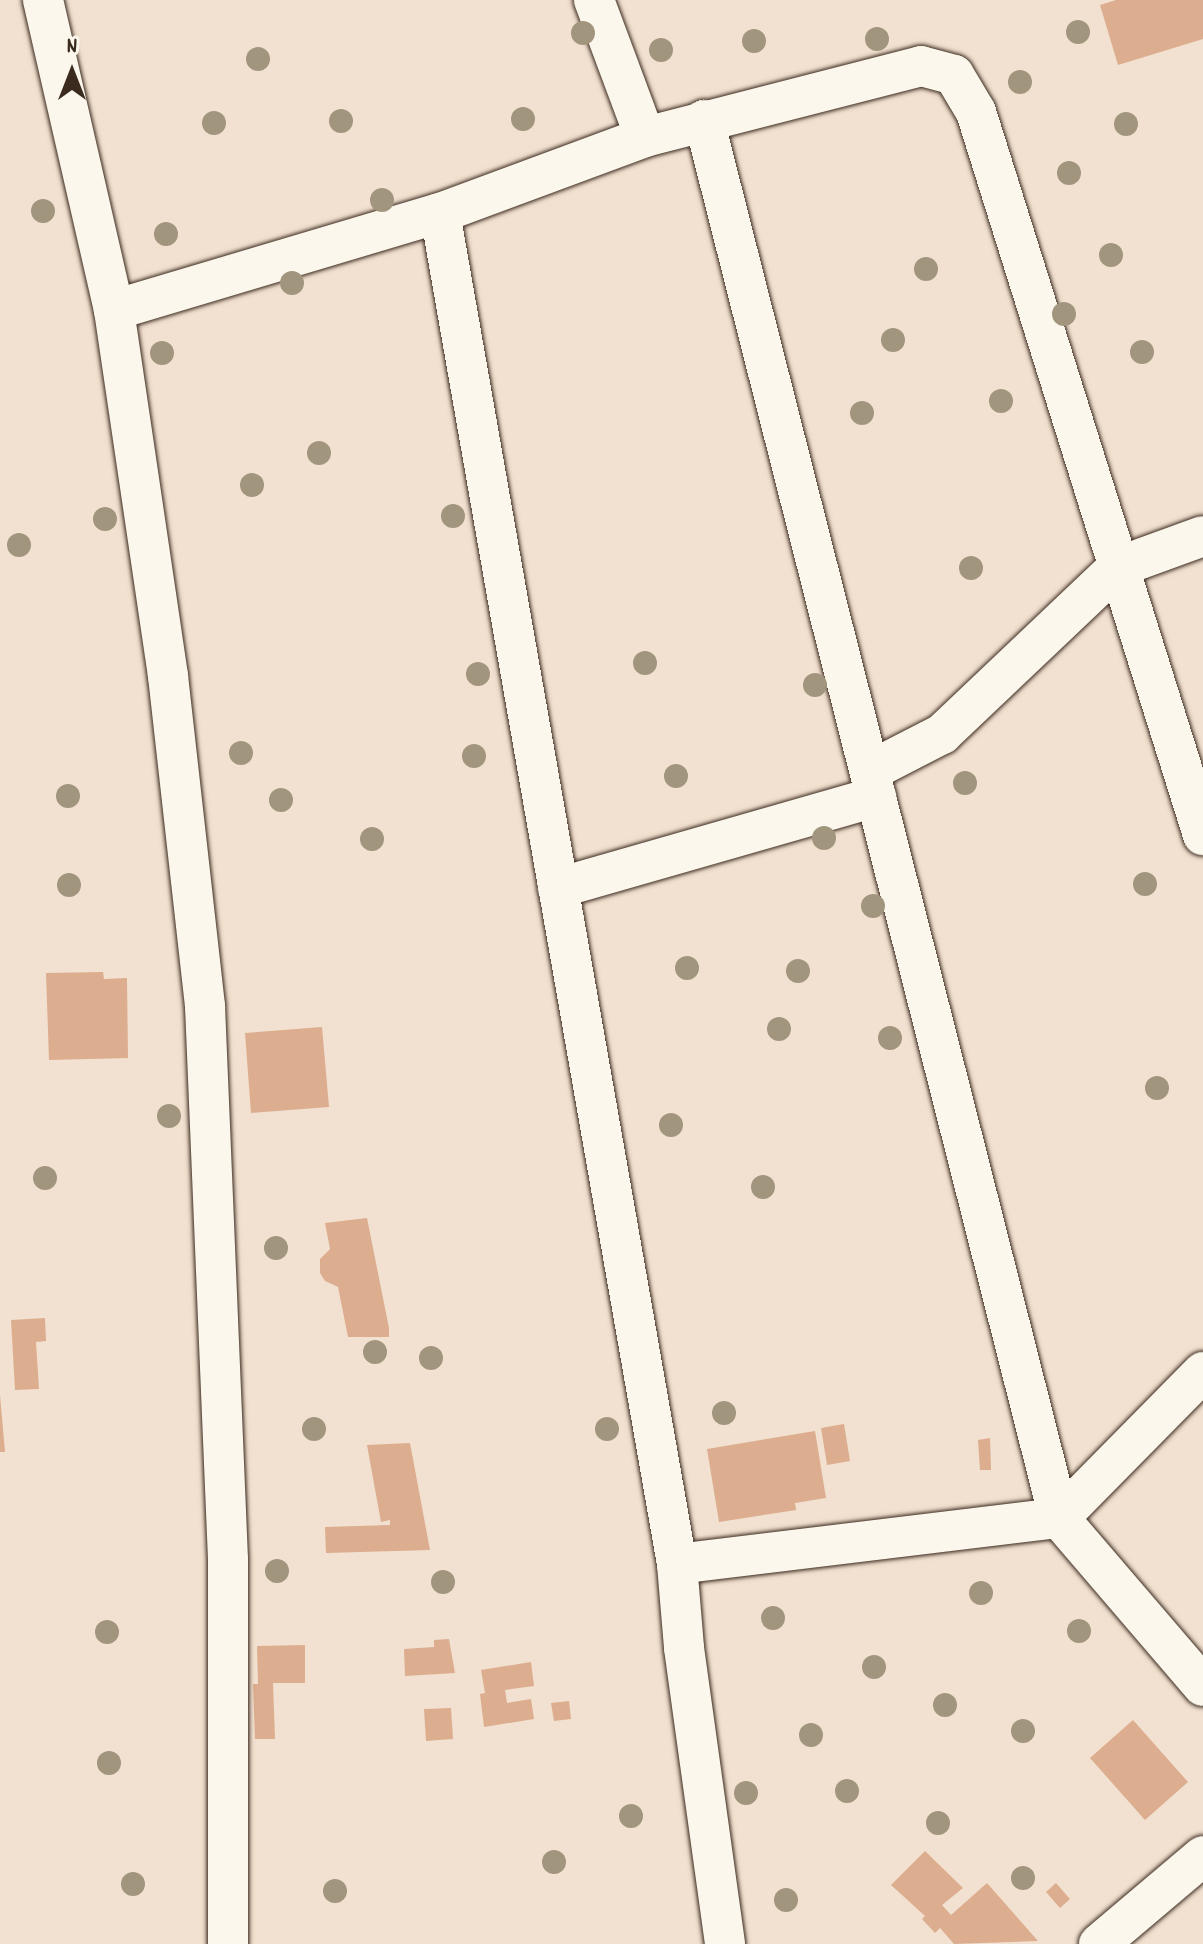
<!DOCTYPE html>
<style>
body{margin:0}
#map{position:relative;width:1203px;height:1944px;overflow:hidden;background:#f2e1d0;font-family:Dekko,sans-serif}
div>[style]{position:absolute}
[style*='--x']{left:calc(var(--x)*1px);top:calc(var(--y)*1px);width:calc(var(--w)*1px);rotate:calc(var(--a)*1deg)}
.building>*{inset:0;background:#dcad8e}
.roads{filter:drop-shadow(0 0 2px #3b2a1e) drop-shadow(0 0 2px #3b2a1e)}
.street>*{height:40px;margin:-20px;padding:0 20px;transform-origin:20px;border-radius:20px;background:#fbf7ec}
.trees>*{width:24px;height:24px;margin:-12px;border-radius:50%;background:#a2957e}
span{translate:-50% -50%;white-space:nowrap;text-align:center;line-height:1.15;-webkit-text-stroke:6px #fbf7ec;paint-order:stroke}
.north{position:absolute;left:32px;top:32px;width:80px;height:80px;-webkit-text-stroke:6px #fbf7ec;paint-order:stroke;rotate:0deg;font-size:22px;font-weight:700;line-height:32px;text-align:center;color:#3b2a1e}
.north::after{content:'';display:block;margin:auto;width:28px;height:36px;background:#3b2a1e;clip-path:polygon(50% 0,100% 100%,50% 72%,0 100%)}
</style>
<div id="map">
<div class="building">
<div style="clip-path:polygon(1116px 0,1203px 0,1203px 39px,1118px 65px,1100px 5px)"></div>
<div style="clip-path:polygon(103px 972px,104px 979px,127px 978px,128px 1058px,49px 1060px,46px 973px)"></div>
<div style="clip-path:polygon(322px 1027px,329px 1107px,251px 1113px,245px 1033px)"></div>
<div style="clip-path:polygon(367px 1218px,389px 1328px,389px 1337px,348px 1337px,338px 1287px,325px 1281px,320px 1273px,320px 1259px,330px 1249px,325px 1223px)"></div>
<div style="clip-path:polygon(45px 1318px,46px 1341px,36px 1342px,39px 1389px,15px 1390px,11px 1320px)"></div>
<div style="clip-path:polygon(0 1395px,5px 1452px,0 1452px)"></div>
<div style="clip-path:polygon(844px 1424px,850px 1461px,827px 1465px,821px 1428px)"></div>
<div style="clip-path:polygon(815px 1431px,826px 1498px,795px 1503px,796px 1510px,719px 1522px,707px 1449px)"></div>
<div style="clip-path:polygon(990px 1438px,991px 1470px,980px 1470px,978px 1440px)"></div>
<div style="clip-path:polygon(410px 1443px,430px 1550px,326px 1553px,325px 1527px,390px 1525px,390px 1520px,381px 1522px,367px 1445px)"></div>
<div style="clip-path:polygon(449px 1639px,455px 1673px,405px 1676px,404px 1649px,434px 1647px,434px 1640px)"></div>
<div style="clip-path:polygon(305px 1645px,305px 1683px,273px 1683px,275px 1739px,255px 1739px,253px 1684px,258px 1684px,257px 1646px)"></div>
<div style="clip-path:polygon(531px 1662px,534px 1686px,505px 1690px,507px 1703px,531px 1699px,534px 1719px,484px 1727px,480px 1694px,485px 1693px,481px 1670px)"></div>
<div style="clip-path:polygon(569px 1701px,571px 1719px,554px 1721px,551px 1703px)"></div>
<div style="clip-path:polygon(451px 1708px,453px 1739px,426px 1741px,424px 1709px)"></div>
<div style="clip-path:polygon(1133px 1720px,1188px 1782px,1145px 1820px,1090px 1758px)"></div>
<div style="clip-path:polygon(925px 1851px,963px 1888px,942px 1905px,951px 1915px,987px 1883px,1038px 1941px,954px 1944px,940px 1928px,935px 1933px,922px 1919px,925px 1916px,891px 1885px)"></div>
<div style="clip-path:polygon(1056px 1883px,1070px 1899px,1060px 1908px,1046px 1892px)"></div>
</div>
<div class="roads">
<div class="street">
<div style="--x:43;--y:0;--w:318;--a:77.1"></div>
<div style="--x:114;--y:310;--w:370;--a:81.6"></div>
<div style="--x:168;--y:676;--w:332;--a:83.6"></div>
<div style="--x:205;--y:1006;--w:554;--a:87.62"></div>
<div style="--x:228;--y:1560;--w:384;--a:90"></div>
<div style="--x:594;--y:0;--w:146;--a:69.6"></div>
<div style="--x:704;--y:120;--w:1442;--a:75.75"></div>
<div style="--x:1059;--y:1518;--w:221;--a:49.4"></div>
<div style="--x:440;--y:213;--w:1372;--a:80.05"></div>
<div style="--x:677;--y:1564;--w:84;--a:85.2"></div>
<div style="--x:684;--y:1648;--w:299;--a:82.1"></div>
<div style="--x:114;--y:310;--w:340;--a:-16.6"></div>
<div style="--x:440;--y:213;--w:219;--a:-20.3"></div>
<div style="--x:645;--y:137;--w:285;--a:-14.4"></div>
<div style="--x:921;--y:66;--w:34;--a:15"></div>
<div style="--x:954;--y:75;--w:43;--a:59.3"></div>
<div style="--x:976;--y:112;--w:758;--a:72.57"></div>
<div style="--x:870;--y:771;--w:81;--a:-27.2"></div>
<div style="--x:942;--y:734;--w:243;--a:-43.5"></div>
<div style="--x:1118;--y:567;--w:90;--a:-20"></div>
<div style="--x:558;--y:888;--w:331;--a:-16"></div>
<div style="--x:677;--y:1564;--w:385;--a:-6.9"></div>
<div style="--x:1059;--y:1518;--w:205;--a:-45.4"></div>
<div style="--x:1099;--y:1944;--w:136;--a:-40.2"></div>
</div>
</div>
<div class="trees">
<div style="left:1078px;top:32px"></div>
<div style="left:583px;top:33px"></div>
<div style="left:877px;top:39px"></div>
<div style="left:754px;top:41px"></div>
<div style="left:661px;top:50px"></div>
<div style="left:258px;top:59px"></div>
<div style="left:1020px;top:82px"></div>
<div style="left:523px;top:119px"></div>
<div style="left:341px;top:121px"></div>
<div style="left:214px;top:123px"></div>
<div style="left:1126px;top:124px"></div>
<div style="left:1069px;top:173px"></div>
<div style="left:382px;top:200px"></div>
<div style="left:43px;top:211px"></div>
<div style="left:166px;top:234px"></div>
<div style="left:1111px;top:255px"></div>
<div style="left:926px;top:269px"></div>
<div style="left:292px;top:283px"></div>
<div style="left:1064px;top:314px"></div>
<div style="left:893px;top:340px"></div>
<div style="left:1142px;top:352px"></div>
<div style="left:162px;top:353px"></div>
<div style="left:1001px;top:401px"></div>
<div style="left:862px;top:413px"></div>
<div style="left:319px;top:453px"></div>
<div style="left:252px;top:485px"></div>
<div style="left:453px;top:516px"></div>
<div style="left:105px;top:519px"></div>
<div style="left:19px;top:545px"></div>
<div style="left:971px;top:568px"></div>
<div style="left:645px;top:663px"></div>
<div style="left:478px;top:674px"></div>
<div style="left:815px;top:685px"></div>
<div style="left:241px;top:753px"></div>
<div style="left:474px;top:756px"></div>
<div style="left:676px;top:776px"></div>
<div style="left:965px;top:783px"></div>
<div style="left:68px;top:796px"></div>
<div style="left:281px;top:800px"></div>
<div style="left:824px;top:838px"></div>
<div style="left:372px;top:839px"></div>
<div style="left:1145px;top:884px"></div>
<div style="left:69px;top:885px"></div>
<div style="left:873px;top:906px"></div>
<div style="left:687px;top:968px"></div>
<div style="left:798px;top:971px"></div>
<div style="left:779px;top:1029px"></div>
<div style="left:890px;top:1038px"></div>
<div style="left:1157px;top:1088px"></div>
<div style="left:169px;top:1116px"></div>
<div style="left:671px;top:1125px"></div>
<div style="left:45px;top:1178px"></div>
<div style="left:763px;top:1187px"></div>
<div style="left:276px;top:1248px"></div>
<div style="left:375px;top:1352px"></div>
<div style="left:431px;top:1358px"></div>
<div style="left:724px;top:1413px"></div>
<div style="left:314px;top:1429px"></div>
<div style="left:607px;top:1429px"></div>
<div style="left:277px;top:1571px"></div>
<div style="left:443px;top:1582px"></div>
<div style="left:981px;top:1593px"></div>
<div style="left:773px;top:1618px"></div>
<div style="left:1079px;top:1631px"></div>
<div style="left:107px;top:1632px"></div>
<div style="left:874px;top:1667px"></div>
<div style="left:945px;top:1705px"></div>
<div style="left:1023px;top:1731px"></div>
<div style="left:811px;top:1735px"></div>
<div style="left:109px;top:1763px"></div>
<div style="left:847px;top:1791px"></div>
<div style="left:746px;top:1793px"></div>
<div style="left:631px;top:1816px"></div>
<div style="left:938px;top:1823px"></div>
<div style="left:554px;top:1862px"></div>
<div style="left:1023px;top:1878px"></div>
<div style="left:133px;top:1884px"></div>
<div style="left:335px;top:1891px"></div>
<div style="left:786px;top:1900px"></div>
</div>
<div class="north">N</div>
</div>
